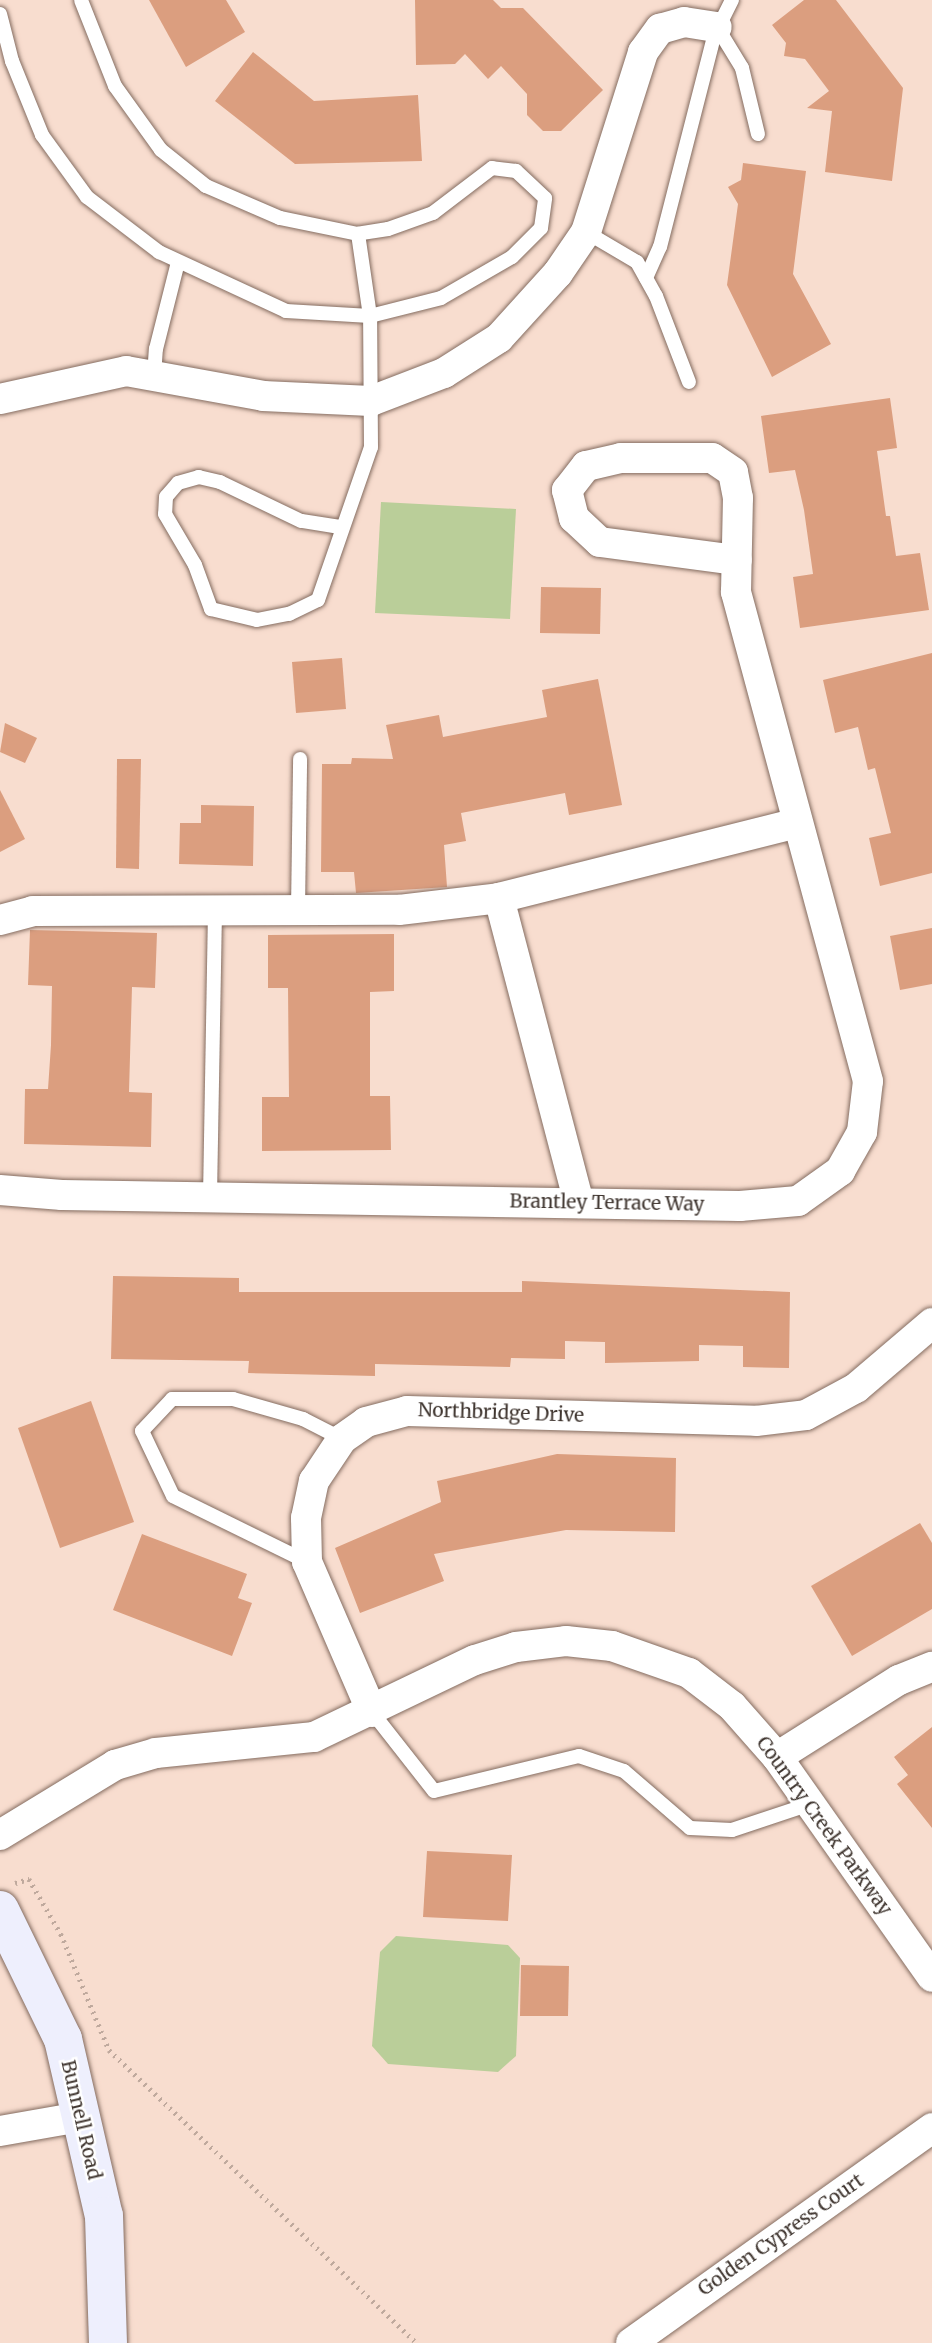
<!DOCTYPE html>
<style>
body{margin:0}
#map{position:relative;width:932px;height:2343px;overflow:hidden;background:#f8ddcf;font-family:Merriweather,serif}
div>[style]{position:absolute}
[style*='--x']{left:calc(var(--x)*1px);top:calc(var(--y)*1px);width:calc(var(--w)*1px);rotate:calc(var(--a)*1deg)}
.green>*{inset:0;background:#bace99}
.building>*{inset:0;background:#db9e7f}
.path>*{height:4.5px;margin-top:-2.25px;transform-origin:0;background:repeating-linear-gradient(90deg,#bfa99d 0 2px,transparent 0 7px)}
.roads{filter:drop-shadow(0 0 2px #846c60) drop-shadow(0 0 2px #846c60)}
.service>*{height:14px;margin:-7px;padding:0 7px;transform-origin:7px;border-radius:7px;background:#fff}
.minor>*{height:30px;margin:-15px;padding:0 15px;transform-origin:15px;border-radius:15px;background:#fff}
.secondary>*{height:38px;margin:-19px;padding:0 19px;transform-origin:19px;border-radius:19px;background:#eeeffd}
span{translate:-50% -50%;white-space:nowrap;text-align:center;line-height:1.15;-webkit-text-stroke:5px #fff;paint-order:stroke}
.street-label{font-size:19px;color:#3e342e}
</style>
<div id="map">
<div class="green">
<div style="clip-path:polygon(381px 502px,516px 509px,510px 619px,375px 613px)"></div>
<div style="clip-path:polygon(396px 1936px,508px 1945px,520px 1958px,516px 2056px,498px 2072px,388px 2064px,372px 2046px,380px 1952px)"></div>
</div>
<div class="building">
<div style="clip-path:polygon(149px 0,226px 0,245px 32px,186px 67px)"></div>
<div style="clip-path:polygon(415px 0,493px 0,501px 8px,523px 8px,603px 90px,561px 131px,543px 131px,527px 115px,527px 94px,501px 66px,488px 79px,465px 54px,455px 64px,416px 65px)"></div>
<div style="clip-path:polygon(804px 0,836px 0,903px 88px,892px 181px,825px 172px,832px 111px,807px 108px,829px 91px,805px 59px,784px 56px,786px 43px,772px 25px)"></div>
<div style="clip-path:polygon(253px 52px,314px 101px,418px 95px,422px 161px,295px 164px,215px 101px)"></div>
<div style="clip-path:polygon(743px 163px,806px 171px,793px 274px,831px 344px,772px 377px,727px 285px,738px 204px,728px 187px,741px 180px)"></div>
<div style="clip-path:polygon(890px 398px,897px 448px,877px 451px,886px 516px,890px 516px,896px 556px,920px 553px,929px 610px,800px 628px,793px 577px,813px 574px,804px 510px,795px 470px,769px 473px,761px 416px)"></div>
<div style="clip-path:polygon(541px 587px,601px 588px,600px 634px,540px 633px)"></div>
<div style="clip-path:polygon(932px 653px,932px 873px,880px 886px,869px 838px,891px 833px,875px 768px,868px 770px,858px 727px,835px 733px,823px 680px)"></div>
<div style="clip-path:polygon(342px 658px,346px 709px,296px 713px,292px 662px)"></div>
<div style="clip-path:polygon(598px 679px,622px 805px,569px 815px,565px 793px,461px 813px,466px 841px,444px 845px,447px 887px,356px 893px,354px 872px,321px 872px,322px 764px,351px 764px,352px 758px,393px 759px,386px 725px,439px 715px,443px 737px,547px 717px,542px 690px)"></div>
<div style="clip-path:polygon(5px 723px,37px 738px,25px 763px,0 752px)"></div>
<div style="clip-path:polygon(117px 759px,141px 759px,139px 869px,116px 868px)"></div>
<div style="clip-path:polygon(0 790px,25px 839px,0 852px)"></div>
<div style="clip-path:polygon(201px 805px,254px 806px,253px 866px,179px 864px,180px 823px,201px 823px)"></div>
<div style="clip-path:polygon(932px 928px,932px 984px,900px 990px,890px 936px)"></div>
<div style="clip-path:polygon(30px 930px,157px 933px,155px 988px,132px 987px,129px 1092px,152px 1093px,151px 1147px,24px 1144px,25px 1089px,48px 1089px,51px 1045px,52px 986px,28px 985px)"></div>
<div style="clip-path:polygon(394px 934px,394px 991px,370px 992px,370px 1096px,390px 1096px,391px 1150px,262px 1151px,262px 1097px,289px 1097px,288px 988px,268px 988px,268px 935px)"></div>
<div style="clip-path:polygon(113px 1276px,239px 1278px,239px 1292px,522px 1292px,522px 1281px,790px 1292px,789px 1368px,743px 1367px,743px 1346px,699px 1345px,699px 1361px,605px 1363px,605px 1342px,565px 1341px,565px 1359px,511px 1358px,510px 1367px,375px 1364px,375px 1376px,248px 1373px,249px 1361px,111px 1359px)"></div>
<div style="clip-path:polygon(91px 1401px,134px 1522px,60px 1548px,18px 1428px)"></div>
<div style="clip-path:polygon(557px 1454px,676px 1458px,675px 1532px,566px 1530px,434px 1554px,444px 1581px,360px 1613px,335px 1548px,441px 1502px,437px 1481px)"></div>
<div style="clip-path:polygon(920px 1523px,932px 1543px,932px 1609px,852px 1656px,811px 1586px)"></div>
<div style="clip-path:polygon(142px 1534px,247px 1574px,238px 1598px,252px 1603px,232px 1656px,113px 1610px)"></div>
<div style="clip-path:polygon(932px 1727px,932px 1828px,897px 1784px,908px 1775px,894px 1757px)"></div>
<div style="clip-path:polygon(427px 1851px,512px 1855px,508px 1921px,423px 1917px)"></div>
<div style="clip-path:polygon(521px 1965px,569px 1966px,568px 2016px,520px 2016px)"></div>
</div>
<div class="path">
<div style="--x:15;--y:1883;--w:15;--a:-16"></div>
<div style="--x:29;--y:1879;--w:64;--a:59.8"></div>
<div style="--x:61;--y:1934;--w:126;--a:67.5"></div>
<div style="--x:109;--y:2050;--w:425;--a:43.6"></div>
</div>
<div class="roads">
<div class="service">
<div style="--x:0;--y:14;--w:49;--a:75.7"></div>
<div style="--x:12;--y:61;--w:80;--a:67.9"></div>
<div style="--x:42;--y:135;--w:77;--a:54"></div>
<div style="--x:87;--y:197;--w:91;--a:37.4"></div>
<div style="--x:159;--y:252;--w:140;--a:24.9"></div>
<div style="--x:286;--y:311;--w:84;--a:3.4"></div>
<div style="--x:370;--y:316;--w:73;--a:-14.2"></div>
<div style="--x:441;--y:298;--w:82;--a:-30"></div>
<div style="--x:512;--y:257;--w:41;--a:-45"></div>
<div style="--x:541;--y:228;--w:30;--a:-82"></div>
<div style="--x:545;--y:198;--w:40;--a:-137"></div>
<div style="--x:516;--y:171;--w:24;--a:-173"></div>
<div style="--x:492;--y:168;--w:74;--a:142.7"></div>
<div style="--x:433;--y:213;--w:48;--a:160.4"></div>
<div style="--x:388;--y:229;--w:30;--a:171"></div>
<div style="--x:358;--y:234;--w:80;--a:-168.4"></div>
<div style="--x:280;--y:218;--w:81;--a:-156.6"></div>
<div style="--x:206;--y:186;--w:58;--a:-141.3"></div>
<div style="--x:161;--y:150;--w:79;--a:-125.7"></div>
<div style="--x:115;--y:86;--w:92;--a:-111.6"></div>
<div style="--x:717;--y:27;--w:48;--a:58.6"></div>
<div style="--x:742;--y:68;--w:68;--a:76.4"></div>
<div style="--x:586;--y:232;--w:59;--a:30.5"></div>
<div style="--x:637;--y:262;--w:39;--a:61"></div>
<div style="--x:656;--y:296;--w:92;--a:69"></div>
<div style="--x:646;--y:278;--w:34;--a:-66"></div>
<div style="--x:660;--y:247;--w:218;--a:-75.6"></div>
<div style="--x:714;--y:36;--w:40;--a:-63.4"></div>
<div style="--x:154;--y:376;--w:27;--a:-86"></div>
<div style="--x:156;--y:349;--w:90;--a:-75.8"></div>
<div style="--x:340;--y:527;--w:39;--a:-171"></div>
<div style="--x:301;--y:521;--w:90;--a:-154.3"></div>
<div style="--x:220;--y:482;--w:22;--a:-167"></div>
<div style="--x:199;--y:477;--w:22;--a:164"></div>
<div style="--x:178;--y:483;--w:18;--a:131"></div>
<div style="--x:166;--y:497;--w:17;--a:93"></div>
<div style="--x:165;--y:514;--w:59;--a:59.5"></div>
<div style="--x:195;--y:565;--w:47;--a:70"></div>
<div style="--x:211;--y:609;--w:47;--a:13.4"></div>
<div style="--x:257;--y:620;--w:33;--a:-11"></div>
<div style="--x:289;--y:614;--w:32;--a:-26"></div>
<div style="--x:318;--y:600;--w:162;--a:-70.9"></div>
<div style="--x:371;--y:447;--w:131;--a:-90.4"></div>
<div style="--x:370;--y:316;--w:83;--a:-98.3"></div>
<div style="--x:298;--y:910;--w:151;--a:-89.2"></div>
<div style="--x:210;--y:1197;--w:288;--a:-89"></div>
<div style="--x:307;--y:1562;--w:149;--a:-153.8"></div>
<div style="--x:173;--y:1496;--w:72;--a:-115.5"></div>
<div style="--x:142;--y:1431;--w:44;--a:-46.8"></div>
<div style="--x:172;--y:1399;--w:61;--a:0"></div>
<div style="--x:233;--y:1399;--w:73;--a:15.9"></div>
<div style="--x:303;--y:1419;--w:44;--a:27.1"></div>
<div style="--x:372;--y:1712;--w:100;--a:51.9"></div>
<div style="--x:434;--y:1791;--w:149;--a:-13.6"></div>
<div style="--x:579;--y:1756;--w:47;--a:18.4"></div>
<div style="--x:624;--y:1771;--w:87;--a:40.8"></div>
<div style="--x:690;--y:1828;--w:42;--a:2.7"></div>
<div style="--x:732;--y:1830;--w:82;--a:-18.4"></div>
</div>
<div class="minor">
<div style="--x:0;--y:399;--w:129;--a:-12.5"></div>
<div style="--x:126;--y:371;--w:139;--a:10.3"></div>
<div style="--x:263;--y:396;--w:108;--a:2.7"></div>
<div style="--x:371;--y:401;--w:78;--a:-21"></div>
<div style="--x:444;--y:373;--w:65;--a:-32.5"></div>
<div style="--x:499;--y:338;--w:88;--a:-47.8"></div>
<div style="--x:558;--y:273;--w:50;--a:-55.7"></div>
<div style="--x:586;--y:232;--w:189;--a:-72.4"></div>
<div style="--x:643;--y:52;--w:29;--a:-54"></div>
<div style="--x:660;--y:29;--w:25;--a:-16"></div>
<div style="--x:684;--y:22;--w:33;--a:9"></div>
<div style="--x:499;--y:898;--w:315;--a:75.3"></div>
<div style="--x:0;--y:920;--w:34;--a:-15"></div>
<div style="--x:33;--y:911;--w:366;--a:-0.2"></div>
<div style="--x:399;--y:910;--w:101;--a:-6.8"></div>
<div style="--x:499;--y:898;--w:307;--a:-14.1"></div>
<div style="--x:0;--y:1190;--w:62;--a:4.6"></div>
<div style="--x:62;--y:1195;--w:678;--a:0.93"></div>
<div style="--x:740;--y:1206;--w:58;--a:-4.9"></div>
<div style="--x:798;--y:1201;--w:52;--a:-35.5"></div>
<div style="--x:840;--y:1171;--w:45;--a:-60.6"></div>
<div style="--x:862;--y:1132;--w:51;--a:-83.3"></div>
<div style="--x:868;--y:1081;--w:507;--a:-105.11"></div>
<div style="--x:736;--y:592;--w:94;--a:-88.8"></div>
<div style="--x:738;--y:498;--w:26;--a:-101"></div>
<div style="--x:733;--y:472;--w:25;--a:-146"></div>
<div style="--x:712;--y:458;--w:91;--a:180"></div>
<div style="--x:621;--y:458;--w:36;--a:167"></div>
<div style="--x:586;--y:466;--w:31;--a:128"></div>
<div style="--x:567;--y:490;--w:29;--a:76"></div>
<div style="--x:574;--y:518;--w:35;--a:43"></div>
<div style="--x:600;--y:542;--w:138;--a:7.5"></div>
<div style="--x:372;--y:1712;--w:163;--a:-113.4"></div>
<div style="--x:307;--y:1562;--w:44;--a:-91.3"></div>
<div style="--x:306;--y:1518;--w:38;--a:-78"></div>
<div style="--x:314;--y:1481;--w:50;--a:-56.3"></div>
<div style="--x:342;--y:1439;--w:29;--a:-35"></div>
<div style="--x:366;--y:1422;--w:42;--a:-15"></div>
<div style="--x:407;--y:1411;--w:349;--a:1.6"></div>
<div style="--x:756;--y:1421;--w:50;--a:-6.8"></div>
<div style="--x:806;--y:1415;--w:57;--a:-28.4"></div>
<div style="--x:856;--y:1388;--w:100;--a:-40.5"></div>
<div style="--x:777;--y:1757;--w:144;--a:-32.3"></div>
<div style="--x:899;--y:1680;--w:35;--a:-22"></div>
<div style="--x:0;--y:1835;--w:135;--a:-31.3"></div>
<div style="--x:115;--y:1765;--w:43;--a:-16.3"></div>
<div style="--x:156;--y:1753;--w:159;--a:-5.8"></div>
<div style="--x:314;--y:1737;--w:178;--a:-25.6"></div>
<div style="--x:475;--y:1660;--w:43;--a:-17.6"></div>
<div style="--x:516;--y:1647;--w:50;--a:-6.8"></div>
<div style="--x:566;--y:1641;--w:46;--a:6.2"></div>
<div style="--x:612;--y:1646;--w:82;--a:19.3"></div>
<div style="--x:689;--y:1673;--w:54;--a:37.5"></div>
<div style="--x:732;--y:1706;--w:68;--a:48.6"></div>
<div style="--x:777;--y:1757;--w:269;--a:54.8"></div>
<div style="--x:0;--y:2131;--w:81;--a:-9.9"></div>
<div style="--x:631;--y:2343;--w:370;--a:-35.5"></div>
</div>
<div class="secondary">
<div style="--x:0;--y:1910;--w:144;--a:64"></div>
<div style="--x:63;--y:2039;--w:182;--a:77"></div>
<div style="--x:104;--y:2216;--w:127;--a:88.2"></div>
</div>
</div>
<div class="street-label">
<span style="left:607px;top:1203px;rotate:1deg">Brantley Terrace Way</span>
<span style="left:501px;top:1413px;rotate:2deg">Northbridge Drive</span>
<span style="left:824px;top:1826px;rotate:54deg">Country Creek Parkway</span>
<span style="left:81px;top:2120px;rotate:77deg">Bunnell Road</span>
<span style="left:781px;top:2235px;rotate:-35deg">Golden Cypress Court</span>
</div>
</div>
